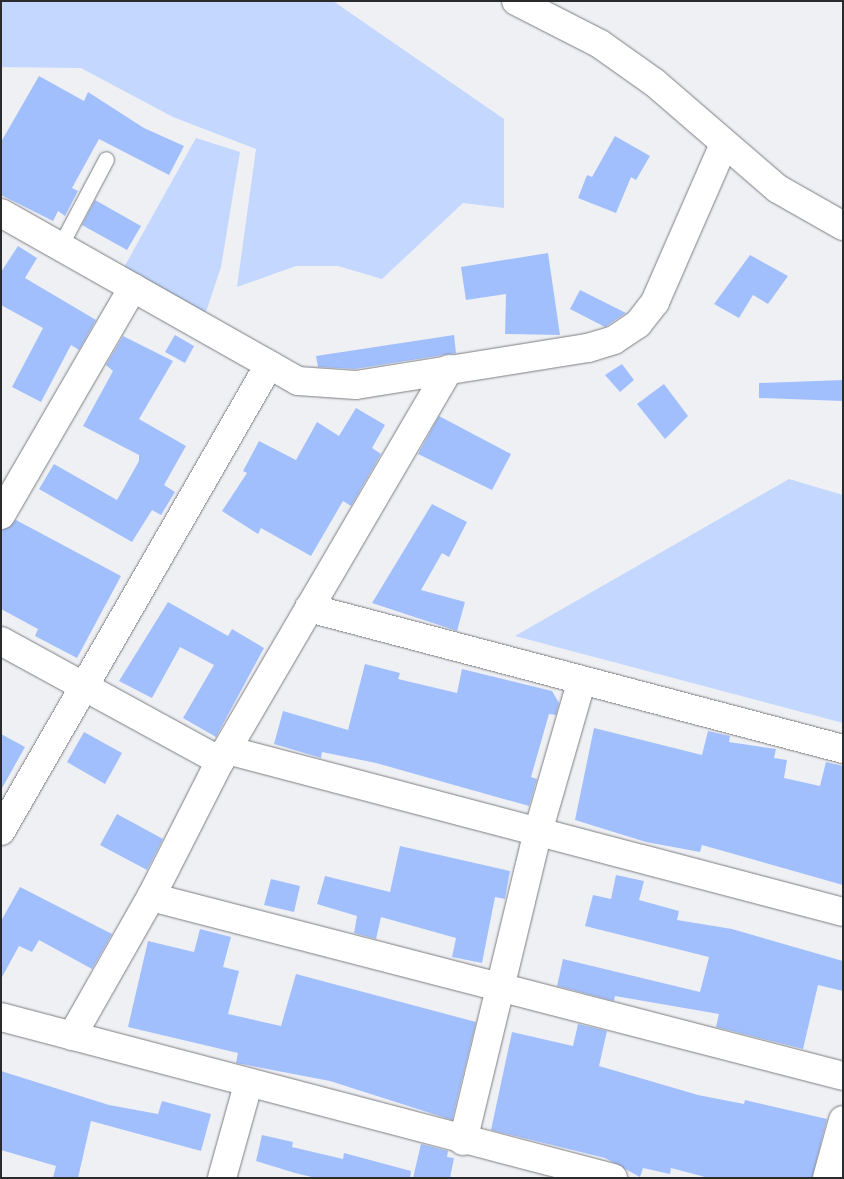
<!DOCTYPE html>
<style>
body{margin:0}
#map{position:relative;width:844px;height:1179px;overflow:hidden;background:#eff0f4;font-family:"DM Sans",sans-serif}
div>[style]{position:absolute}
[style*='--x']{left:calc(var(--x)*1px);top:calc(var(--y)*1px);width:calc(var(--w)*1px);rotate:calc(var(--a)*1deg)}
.green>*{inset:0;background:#c3d7ff}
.building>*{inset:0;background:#a2bffd}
.roads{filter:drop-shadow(0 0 1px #7b7d80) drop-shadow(0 0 1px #7b7d80)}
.lane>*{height:15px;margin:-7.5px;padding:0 7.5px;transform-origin:7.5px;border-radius:7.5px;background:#fff}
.street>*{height:28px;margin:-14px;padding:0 14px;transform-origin:14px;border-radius:14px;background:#fff}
.secondary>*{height:28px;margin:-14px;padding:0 14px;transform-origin:14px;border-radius:14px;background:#fff}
span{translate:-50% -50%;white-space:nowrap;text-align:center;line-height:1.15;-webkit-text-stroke:5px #eff0f4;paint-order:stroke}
.frame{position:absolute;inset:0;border:2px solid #2a2b2c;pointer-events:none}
</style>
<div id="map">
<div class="green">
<div style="clip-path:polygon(1px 1px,333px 1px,504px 119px,504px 208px,463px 203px,382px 279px,338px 266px,296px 266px,237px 287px,256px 149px,173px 117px,81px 68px,1px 67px)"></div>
<div style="clip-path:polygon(196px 138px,240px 152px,221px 267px,205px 315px,123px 269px)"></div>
<div style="clip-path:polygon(789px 479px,843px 495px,843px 723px,515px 636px)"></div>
</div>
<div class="building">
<div style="clip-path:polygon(39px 76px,84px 101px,88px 92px,144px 128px,184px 146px,169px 175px,99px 139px,72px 188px,78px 191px,65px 216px,58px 211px,53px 221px,1px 195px,1px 142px)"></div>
<div style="clip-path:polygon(615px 136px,650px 156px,636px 180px,631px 177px,616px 213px,578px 198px,587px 175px,592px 177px)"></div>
<div style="clip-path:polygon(95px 200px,141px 226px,127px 250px,82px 225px)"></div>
<div style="clip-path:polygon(18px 246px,37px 258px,25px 278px,96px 320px,79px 350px,71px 345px,41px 402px,12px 387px,43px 328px,1px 305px,1px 272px)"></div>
<div style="clip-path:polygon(548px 253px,560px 335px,505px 334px,506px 294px,466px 300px,461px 267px)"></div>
<div style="clip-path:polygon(750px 255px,788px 276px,768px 304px,753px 295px,739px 318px,714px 304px)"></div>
<div style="clip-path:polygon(580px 290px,626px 313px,605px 327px,570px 309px)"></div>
<div style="clip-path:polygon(175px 335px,194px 346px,185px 363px,165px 352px)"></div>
<div style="clip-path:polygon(454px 335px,456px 353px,355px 369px,318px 367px,316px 356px)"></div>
<div style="clip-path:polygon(123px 336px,173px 361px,139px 419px,186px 446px,164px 485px,175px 492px,161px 515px,152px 510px,132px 542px,39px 489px,54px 464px,117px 500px,139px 461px,139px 455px,83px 426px,113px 371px,106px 365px)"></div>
<div style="clip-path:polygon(622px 364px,634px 380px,620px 392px,605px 375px)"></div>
<div style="clip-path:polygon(843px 380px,843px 401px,759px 398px,759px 383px)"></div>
<div style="clip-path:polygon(664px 384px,688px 416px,665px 439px,637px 404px)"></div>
<div style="clip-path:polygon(356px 408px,385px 425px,372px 448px,381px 454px,351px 506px,343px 501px,311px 556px,261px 528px,258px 534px,222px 511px,247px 473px,243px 471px,259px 441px,296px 460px,317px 422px,339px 436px)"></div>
<div style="clip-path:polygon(439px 416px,511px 454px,492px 490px,418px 454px)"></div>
<div style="clip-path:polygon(432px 504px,467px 522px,449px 557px,442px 553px,421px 590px,465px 602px,457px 631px,372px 603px)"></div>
<div style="clip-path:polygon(16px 520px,121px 576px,77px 658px,35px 636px,38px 629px,1px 609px,1px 531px)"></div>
<div style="clip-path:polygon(168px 602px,228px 636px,232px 629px,264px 648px,216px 737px,183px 718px,214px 665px,180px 647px,152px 698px,119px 681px)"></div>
<div style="clip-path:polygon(365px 664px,400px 673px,398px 679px,457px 693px,462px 669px,552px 691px,559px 703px,556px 715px,549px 714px,531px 777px,537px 779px,529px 806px,376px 763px,322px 752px,321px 758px,274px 744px,283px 711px,348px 730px)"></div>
<div style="clip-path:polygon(594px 728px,702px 755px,708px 731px,730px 736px,729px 742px,776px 749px,774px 758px,787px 760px,784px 778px,820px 786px,826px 762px,843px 766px,843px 885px,702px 845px,700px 852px,646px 842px,575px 820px)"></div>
<div style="clip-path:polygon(84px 732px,122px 753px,105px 784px,67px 762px)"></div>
<div style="clip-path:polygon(1px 734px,25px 747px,1px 790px)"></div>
<div style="clip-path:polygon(117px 814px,163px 839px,147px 870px,100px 845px)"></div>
<div style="clip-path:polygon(400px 846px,510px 871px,505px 899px,495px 897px,482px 963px,452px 957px,456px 938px,381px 917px,376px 939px,354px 933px,357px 916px,317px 904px,325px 876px,390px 892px)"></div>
<div style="clip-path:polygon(616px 875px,644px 881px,639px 900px,679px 911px,677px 920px,732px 929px,843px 961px,843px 991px,818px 985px,803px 1049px,716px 1027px,719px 1014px,615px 996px,614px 1001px,557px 986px,563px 959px,700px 992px,709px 957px,585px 926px,593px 895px,611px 899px)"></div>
<div style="clip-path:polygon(271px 879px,300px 886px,294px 912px,264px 905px)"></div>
<div style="clip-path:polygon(20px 887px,112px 934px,92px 969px,39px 940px,32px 952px,19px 946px,1px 979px,1px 921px)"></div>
<div style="clip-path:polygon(200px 929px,231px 937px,223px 967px,239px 971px,228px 1014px,281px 1026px,296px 974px,476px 1022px,452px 1120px,330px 1081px,236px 1063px,238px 1053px,128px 1027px,148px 941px,194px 952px)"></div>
<div style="clip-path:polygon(578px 1024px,607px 1031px,599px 1066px,698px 1095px,744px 1104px,745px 1100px,827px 1119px,812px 1178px,709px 1178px,671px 1168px,670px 1174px,643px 1168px,640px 1177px,605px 1158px,491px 1130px,512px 1032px,573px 1046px)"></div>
<div style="clip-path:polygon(1px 1071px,109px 1105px,158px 1114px,162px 1101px,211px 1114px,201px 1151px,91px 1121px,78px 1178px,53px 1178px,56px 1166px,1px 1150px)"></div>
<div style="clip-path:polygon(262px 1135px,293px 1142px,292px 1147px,343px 1159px,344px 1153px,411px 1171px,410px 1178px,316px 1178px,295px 1173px,256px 1161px)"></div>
<div style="clip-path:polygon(421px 1144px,448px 1151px,447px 1157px,454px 1158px,450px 1178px,413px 1178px)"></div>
</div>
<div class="roads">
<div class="lane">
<div style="--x:60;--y:246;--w:98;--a:-62.1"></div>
</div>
<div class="street">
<div style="--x:1;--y:213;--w:341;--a:29.5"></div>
<div style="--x:298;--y:381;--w:58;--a:3.9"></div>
<div style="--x:356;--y:385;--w:235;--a:-9.1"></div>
<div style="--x:588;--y:348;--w:27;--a:-17"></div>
<div style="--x:614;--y:340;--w:29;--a:-34"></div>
<div style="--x:638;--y:324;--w:28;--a:-52"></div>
<div style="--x:655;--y:302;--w:172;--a:-66.4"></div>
<div style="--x:1;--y:515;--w:263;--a:-59.9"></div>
<div style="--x:309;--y:608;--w:552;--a:14.79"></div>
<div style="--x:1;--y:641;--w:250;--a:28.7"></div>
<div style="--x:227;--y:750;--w:637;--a:14.73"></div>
<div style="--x:1;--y:831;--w:538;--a:-60.1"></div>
<div style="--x:151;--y:897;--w:715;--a:14.5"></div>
<div style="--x:1;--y:1017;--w:633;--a:14.74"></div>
<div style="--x:72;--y:1036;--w:160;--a:-60.4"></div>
<div style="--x:151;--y:897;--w:153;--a:-63.1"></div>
<div style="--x:220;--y:761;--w:454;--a:-59.7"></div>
<div style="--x:463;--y:1141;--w:318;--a:-76.4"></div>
<div style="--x:538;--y:832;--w:158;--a:-73.9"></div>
<div style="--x:222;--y:1178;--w:97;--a:-74.4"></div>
<div style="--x:827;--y:1178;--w:60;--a:-74.6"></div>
</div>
<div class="secondary">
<div style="--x:516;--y:1;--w:94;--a:27.1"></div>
<div style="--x:600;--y:44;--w:67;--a:35.3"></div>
<div style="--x:655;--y:83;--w:162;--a:40.8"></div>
<div style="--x:778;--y:189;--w:75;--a:29.6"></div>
</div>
</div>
<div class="frame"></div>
</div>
